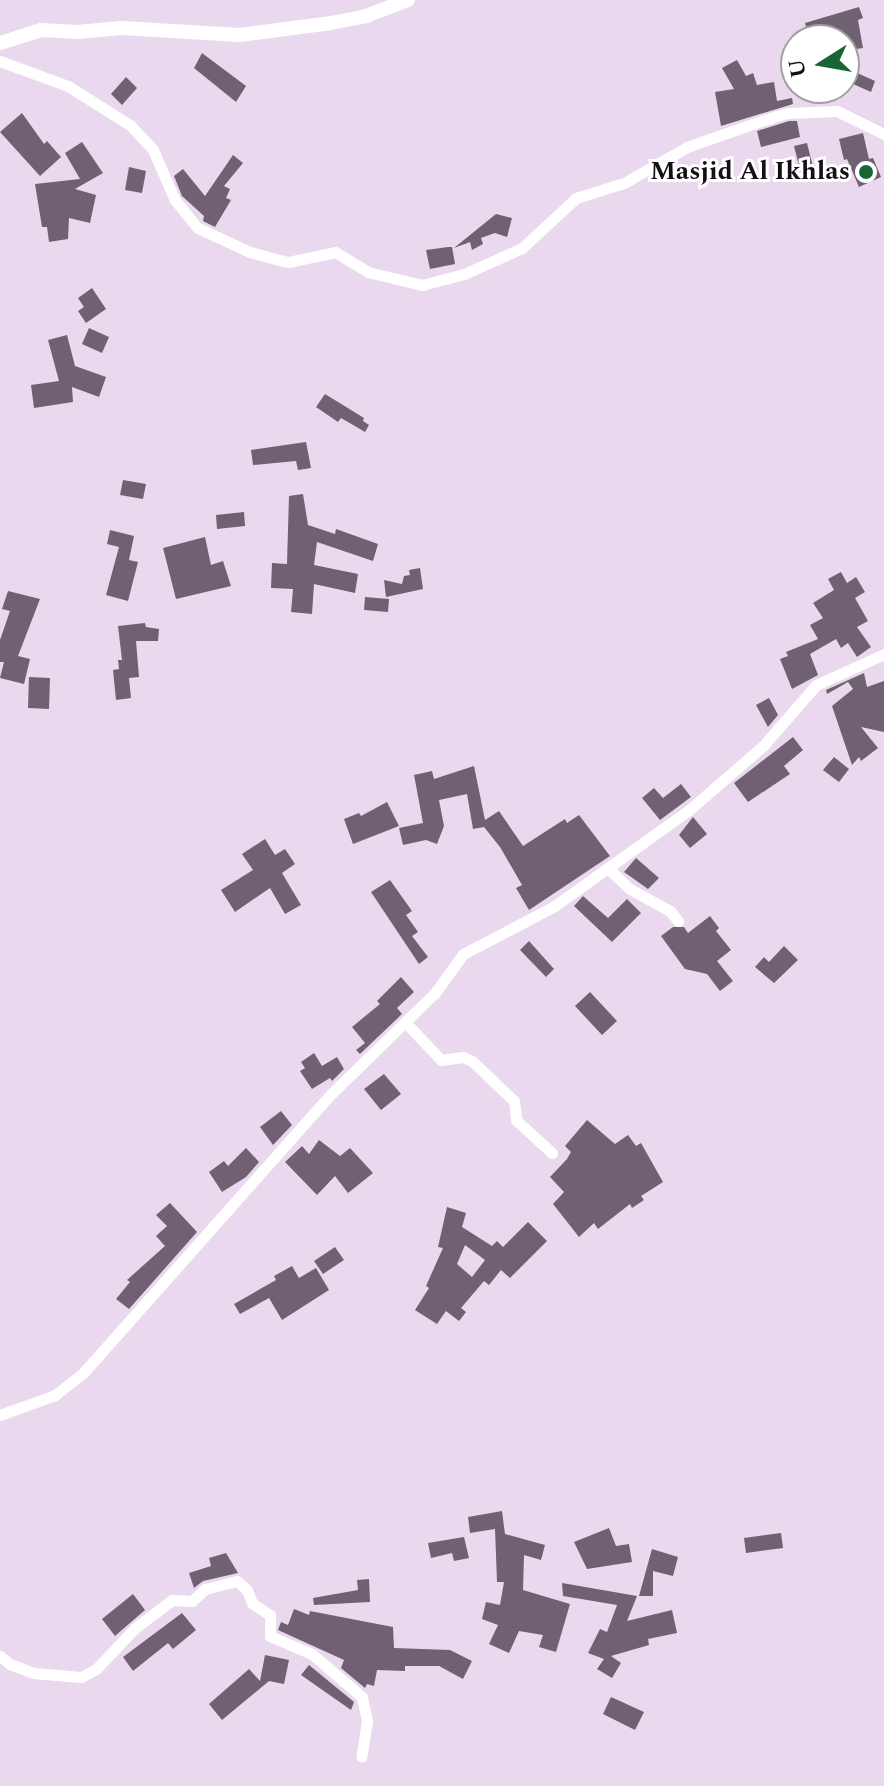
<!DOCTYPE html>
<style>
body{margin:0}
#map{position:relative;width:884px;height:1786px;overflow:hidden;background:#ead9ee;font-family:Spectral,serif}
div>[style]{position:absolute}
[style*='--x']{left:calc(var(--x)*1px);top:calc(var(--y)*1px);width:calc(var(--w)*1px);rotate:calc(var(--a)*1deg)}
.building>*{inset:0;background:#6f6072}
.minor>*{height:11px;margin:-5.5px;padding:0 5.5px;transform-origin:5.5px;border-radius:5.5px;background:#fff}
.tertiary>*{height:14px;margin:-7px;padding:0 7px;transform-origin:7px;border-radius:7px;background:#fff}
.dots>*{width:22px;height:22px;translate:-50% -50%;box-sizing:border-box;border:4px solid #fff;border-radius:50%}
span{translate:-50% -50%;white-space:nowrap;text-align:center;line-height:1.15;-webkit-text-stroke:6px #fff;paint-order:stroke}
.poi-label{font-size:26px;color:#140e15;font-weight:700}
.right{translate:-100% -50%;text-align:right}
.north{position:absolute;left:780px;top:24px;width:80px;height:80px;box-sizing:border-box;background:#fff;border:2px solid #a19fa1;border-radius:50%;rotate:259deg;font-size:22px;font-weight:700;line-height:32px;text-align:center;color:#140e15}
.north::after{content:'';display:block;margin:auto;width:28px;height:36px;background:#186634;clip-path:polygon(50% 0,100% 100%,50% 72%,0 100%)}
</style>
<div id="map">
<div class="building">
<div style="clip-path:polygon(859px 7px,863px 18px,858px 20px,863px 48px,844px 51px,844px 40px,839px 40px,837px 31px,809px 37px,805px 23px)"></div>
<div style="clip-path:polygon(202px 53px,246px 86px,236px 102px,194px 68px)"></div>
<div style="clip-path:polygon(737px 60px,746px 76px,753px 73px,757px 85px,774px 82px,777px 101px,792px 98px,793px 104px,721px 126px,715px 92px,734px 89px,722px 68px)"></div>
<div style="clip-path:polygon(844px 67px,875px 81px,871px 92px,844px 80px)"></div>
<div style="clip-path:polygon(126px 77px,137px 88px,122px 105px,111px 94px)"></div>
<div style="clip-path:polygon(22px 113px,44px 144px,47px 141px,61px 157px,40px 176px,0 132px)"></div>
<div style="clip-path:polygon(789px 121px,797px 121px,800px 137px,761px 147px,757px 131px)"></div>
<div style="clip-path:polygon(863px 133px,869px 159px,873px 158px,881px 177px,859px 187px,847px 159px,844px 160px,839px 139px)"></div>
<div style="clip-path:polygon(82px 142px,103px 173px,75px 189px,96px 195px,90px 223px,69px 218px,68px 239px,49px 242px,47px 227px,42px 227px,35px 184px,80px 179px,65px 153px)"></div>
<div style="clip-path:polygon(807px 143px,814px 171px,801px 174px,794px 146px)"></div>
<div style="clip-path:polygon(233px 155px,243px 163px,224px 186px,230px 189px,226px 198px,231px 200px,215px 227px,203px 221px,204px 216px,182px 196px,174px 176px,183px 169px,205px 196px)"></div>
<div style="clip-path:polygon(129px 167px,146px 171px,142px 193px,125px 190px)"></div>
<div style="clip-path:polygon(496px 214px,512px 218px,507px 237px,495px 233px,481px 238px,483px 244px,472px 250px,470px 242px,454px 248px)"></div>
<div style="clip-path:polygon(448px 247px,452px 247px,455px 264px,430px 269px,426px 250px)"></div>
<div style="clip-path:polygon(92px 288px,106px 309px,86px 323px,78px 311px,84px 307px,78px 298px)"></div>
<div style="clip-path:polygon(89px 328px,109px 337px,102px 353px,82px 344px)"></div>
<div style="clip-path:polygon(67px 335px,75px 366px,106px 377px,99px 397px,72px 387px,73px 402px,34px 408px,31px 385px,59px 381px,48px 340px)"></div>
<div style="clip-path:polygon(325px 394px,364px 418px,363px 421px,369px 425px,365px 432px,341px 418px,338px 422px,316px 407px)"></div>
<div style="clip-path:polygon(306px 442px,311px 468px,298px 470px,296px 461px,253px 465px,251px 450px)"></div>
<div style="clip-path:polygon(123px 480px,146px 484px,143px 499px,120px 495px)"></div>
<div style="clip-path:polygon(303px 494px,308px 525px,335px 534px,336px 529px,378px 544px,373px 561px,317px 542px,314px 565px,358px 574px,355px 593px,314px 584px,312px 614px,291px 612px,293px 589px,271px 588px,272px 563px,287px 564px,289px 496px)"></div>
<div style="clip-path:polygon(244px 512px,245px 526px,217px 529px,216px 515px)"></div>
<div style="clip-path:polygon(110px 530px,134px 536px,129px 560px,138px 562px,128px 601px,106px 595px,119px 547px,107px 544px)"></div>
<div style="clip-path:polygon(205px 537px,211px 565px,223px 561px,231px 586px,176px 599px,163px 548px)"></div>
<div style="clip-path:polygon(420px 568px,423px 589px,386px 597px,384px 580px,402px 584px,404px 576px,410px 575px,409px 570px)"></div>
<div style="clip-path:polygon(841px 572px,847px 583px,856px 577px,865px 592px,855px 598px,868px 621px,857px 627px,871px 647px,857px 657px,848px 643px,841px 648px,836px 639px,810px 654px,818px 675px,792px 689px,780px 659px,788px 656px,786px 652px,818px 639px,810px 625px,823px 618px,813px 603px,834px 590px,828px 579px)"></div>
<div style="clip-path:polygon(8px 591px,40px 599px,18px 656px,30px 659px,24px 684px,0 678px,4px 662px,0 662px,0 640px,10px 611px,2px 609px)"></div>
<div style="clip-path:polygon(365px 597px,389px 599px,388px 612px,364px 610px)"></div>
<div style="clip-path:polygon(145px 623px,146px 627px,159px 629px,158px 641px,136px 641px,139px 677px,129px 678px,131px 698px,116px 700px,113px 670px,119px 669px,118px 660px,122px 660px,118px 626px)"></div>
<div style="clip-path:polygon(864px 673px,867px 687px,884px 681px,884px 732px,861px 727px,878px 748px,861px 761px,859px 757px,852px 765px,832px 706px,853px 689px,848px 682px,827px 694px,826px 690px)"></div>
<div style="clip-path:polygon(29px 677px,50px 678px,49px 709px,28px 708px)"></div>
<div style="clip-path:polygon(769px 698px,778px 715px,768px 727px,756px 705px)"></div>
<div style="clip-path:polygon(793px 737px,803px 750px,784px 766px,790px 774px,748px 802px,734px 783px)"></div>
<div style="clip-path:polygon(834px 757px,849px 769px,839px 782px,823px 770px)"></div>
<div style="clip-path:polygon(474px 766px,485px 820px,499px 811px,523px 846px,565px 819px,567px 823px,579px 815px,610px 856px,529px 910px,516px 888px,522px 885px,500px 847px,484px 827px,473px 829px,467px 794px,439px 800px,444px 826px,437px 844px,426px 840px,403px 845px,399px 828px,423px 823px,414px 775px,432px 771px,434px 779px)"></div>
<div style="clip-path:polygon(681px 784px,691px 797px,660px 820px,642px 798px,654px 788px,663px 798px)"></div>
<div style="clip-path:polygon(387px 802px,399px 826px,353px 844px,344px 819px,359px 813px,361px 816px)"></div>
<div style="clip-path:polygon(693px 817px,707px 834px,690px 848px,679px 835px)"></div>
<div style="clip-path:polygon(265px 839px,275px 855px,285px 849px,295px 864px,282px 873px,301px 905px,285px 914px,270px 888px,235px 912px,221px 890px,253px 870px,242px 854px)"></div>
<div style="clip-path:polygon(636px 858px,659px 878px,648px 889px,624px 872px)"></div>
<div style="clip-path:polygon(390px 880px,412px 911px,406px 915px,418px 932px,412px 936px,428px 957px,419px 964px,371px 892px)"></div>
<div style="clip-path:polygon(583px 896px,608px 918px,627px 899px,641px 913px,612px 942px,574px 906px)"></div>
<div style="clip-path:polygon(710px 916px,719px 928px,716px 931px,731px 950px,717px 961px,733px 981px,720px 991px,707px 974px,685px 969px,661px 936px,673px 927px,684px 927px,688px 933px)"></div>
<div style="clip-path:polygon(529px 941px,554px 969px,546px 977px,520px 950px)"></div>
<div style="clip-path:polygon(784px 946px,798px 960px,774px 983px,755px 967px,764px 957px,769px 962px)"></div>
<div style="clip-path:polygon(401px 977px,414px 992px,397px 1008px,402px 1014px,360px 1054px,356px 1050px,365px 1043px,352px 1027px,380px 1004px,377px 1001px)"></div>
<div style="clip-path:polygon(590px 992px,617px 1021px,602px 1035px,575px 1006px)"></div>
<div style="clip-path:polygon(314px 1053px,322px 1066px,337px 1057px,344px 1069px,332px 1081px,330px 1078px,312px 1089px,300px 1071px,305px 1068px,301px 1062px)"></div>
<div style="clip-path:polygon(384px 1074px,401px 1094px,381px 1110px,364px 1089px)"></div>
<div style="clip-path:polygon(281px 1111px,292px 1125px,273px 1145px,260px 1127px)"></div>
<div style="clip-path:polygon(587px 1120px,615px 1144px,628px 1135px,636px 1146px,641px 1143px,663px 1182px,641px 1196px,644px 1200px,632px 1208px,630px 1204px,598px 1229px,594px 1223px,579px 1237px,553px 1204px,564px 1192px,550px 1177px,567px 1159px,571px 1152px,565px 1146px)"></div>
<div style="clip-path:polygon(319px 1140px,340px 1156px,350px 1148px,373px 1173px,348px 1193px,335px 1176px,317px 1195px,285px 1162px,302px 1146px,309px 1154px)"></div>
<div style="clip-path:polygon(246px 1148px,259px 1162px,246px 1177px,222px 1192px,209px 1172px,224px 1161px,228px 1166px)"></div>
<div style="clip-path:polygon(170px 1203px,197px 1232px,129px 1309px,116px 1299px,130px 1282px,127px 1280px,165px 1246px,156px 1236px,167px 1226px,156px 1215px)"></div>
<div style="clip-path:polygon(evenodd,447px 1207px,466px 1213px,462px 1227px,492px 1246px,497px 1241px,503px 1247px,528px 1222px,547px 1241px,510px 1278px,501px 1270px,489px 1285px,484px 1281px,461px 1308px,466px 1312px,459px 1321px,446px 1311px,437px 1324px,415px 1310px,429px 1288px,426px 1286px,443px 1248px,438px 1247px,447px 1207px,465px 1245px,485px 1260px,472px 1277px,457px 1264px,465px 1245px)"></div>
<div style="clip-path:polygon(335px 1247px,344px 1260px,323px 1274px,314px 1261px)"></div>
<div style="clip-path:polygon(292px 1266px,299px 1278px,316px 1268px,329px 1290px,282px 1320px,269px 1298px,240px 1314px,234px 1304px,276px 1280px,274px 1276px)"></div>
<div style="clip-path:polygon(502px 1511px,505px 1534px,545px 1545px,541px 1560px,524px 1555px,523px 1590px,570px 1604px,556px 1652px,539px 1647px,543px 1635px,519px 1631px,509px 1653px,489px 1644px,498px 1625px,482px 1619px,486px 1602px,500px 1605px,504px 1582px,497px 1582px,495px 1529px,470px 1533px,468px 1517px)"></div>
<div style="clip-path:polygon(609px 1528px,616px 1546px,629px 1544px,632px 1562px,587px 1569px,574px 1542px)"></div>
<div style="clip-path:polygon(781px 1533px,783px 1548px,746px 1553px,744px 1538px)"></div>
<div style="clip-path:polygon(464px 1537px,469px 1558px,454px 1561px,452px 1553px,431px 1558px,428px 1543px)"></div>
<div style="clip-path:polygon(652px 1549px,678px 1557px,673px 1576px,653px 1571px,653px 1596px,639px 1596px)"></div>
<div style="clip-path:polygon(226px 1553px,238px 1573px,203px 1581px,194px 1588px,189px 1573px,211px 1566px,209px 1558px)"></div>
<div style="clip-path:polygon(369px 1579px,370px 1602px,314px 1605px,313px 1598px,358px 1590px,357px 1580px)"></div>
<div style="clip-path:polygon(562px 1583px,637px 1596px,627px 1621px,672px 1610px,677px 1633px,648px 1639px,649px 1645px,611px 1656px,621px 1663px,612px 1678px,597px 1669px,604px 1659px,588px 1653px,600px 1629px,607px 1632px,617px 1605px,563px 1596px)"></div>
<div style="clip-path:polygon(133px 1594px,145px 1610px,115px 1636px,102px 1619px)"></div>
<div style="clip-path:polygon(294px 1609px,309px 1615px,310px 1611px,393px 1627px,394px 1648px,450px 1650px,472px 1661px,463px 1679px,439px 1666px,405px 1666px,405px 1671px,377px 1670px,374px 1686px,367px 1684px,365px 1688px,341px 1668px,344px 1660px,278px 1630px,281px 1622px,288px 1625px)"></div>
<div style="clip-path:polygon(182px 1613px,196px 1630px,173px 1649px,168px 1643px,133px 1671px,123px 1657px)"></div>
<div style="clip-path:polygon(265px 1655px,289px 1660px,284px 1684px,269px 1681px,222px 1720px,209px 1704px,249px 1669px,260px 1681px)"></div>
<div style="clip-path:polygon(309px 1665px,354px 1702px,351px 1710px,301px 1675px)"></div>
<div style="clip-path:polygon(611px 1697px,644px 1712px,635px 1730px,603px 1714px)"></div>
</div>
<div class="minor">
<div style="--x:0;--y:61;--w:72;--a:20.2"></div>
<div style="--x:68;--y:86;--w:73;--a:32.2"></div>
<div style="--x:130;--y:125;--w:34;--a:47"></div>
<div style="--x:153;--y:150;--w:55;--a:66.3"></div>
<div style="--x:175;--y:200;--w:36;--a:51"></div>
<div style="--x:198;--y:228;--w:57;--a:24.8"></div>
<div style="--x:250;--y:252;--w:39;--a:15"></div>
<div style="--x:288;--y:262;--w:48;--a:-12"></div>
<div style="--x:335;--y:252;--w:39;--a:31"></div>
<div style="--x:368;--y:272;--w:56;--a:13.5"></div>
<div style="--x:422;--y:285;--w:43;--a:-14.7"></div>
<div style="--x:464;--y:274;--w:64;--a:-24.1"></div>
<div style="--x:522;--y:248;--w:74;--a:-42.8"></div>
<div style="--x:576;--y:198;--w:50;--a:-17.4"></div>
<div style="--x:624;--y:183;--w:73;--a:-29.7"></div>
<div style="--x:687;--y:147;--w:78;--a:-19.4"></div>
<div style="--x:761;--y:121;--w:28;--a:-17"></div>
<div style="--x:788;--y:113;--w:49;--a:-2.3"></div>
<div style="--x:837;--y:111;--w:52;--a:26.1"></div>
<div style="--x:608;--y:868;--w:30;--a:44"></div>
<div style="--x:630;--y:889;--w:46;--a:28.8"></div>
<div style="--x:670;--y:911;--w:13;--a:51"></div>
<div style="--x:406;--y:1023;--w:51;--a:46.6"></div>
<div style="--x:441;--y:1060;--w:22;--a:-8"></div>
<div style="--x:463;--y:1057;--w:10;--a:24"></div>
<div style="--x:472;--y:1061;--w:58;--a:43.6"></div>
<div style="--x:514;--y:1101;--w:19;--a:84"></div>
<div style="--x:516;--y:1120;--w:49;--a:42.5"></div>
<div style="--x:0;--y:1415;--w:59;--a:-20"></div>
<div style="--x:55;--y:1395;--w:37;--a:-38"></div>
<div style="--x:84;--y:1372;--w:373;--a:-48.4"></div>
<div style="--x:332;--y:1093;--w:144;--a:-44.2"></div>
<div style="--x:435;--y:993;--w:48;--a:-54.3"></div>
<div style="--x:463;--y:954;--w:102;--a:-27.6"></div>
<div style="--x:553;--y:907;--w:167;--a:-35.5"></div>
<div style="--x:689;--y:810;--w:98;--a:-40.9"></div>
<div style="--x:763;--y:746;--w:81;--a:-49"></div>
<div style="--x:816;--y:685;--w:75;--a:-24.5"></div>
<div style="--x:0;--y:1656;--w:13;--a:39"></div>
<div style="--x:10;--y:1664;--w:25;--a:21"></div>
<div style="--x:33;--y:1673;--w:48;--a:4.8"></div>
<div style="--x:81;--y:1677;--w:17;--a:-28"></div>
<div style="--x:96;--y:1669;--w:57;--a:-46.4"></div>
<div style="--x:135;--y:1628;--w:46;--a:-37.1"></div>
<div style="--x:172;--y:1600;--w:20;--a:3"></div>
<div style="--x:192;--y:1601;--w:18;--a:-43"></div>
<div style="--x:205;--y:1589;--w:33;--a:-14"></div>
<div style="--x:237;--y:1581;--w:13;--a:42"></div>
<div style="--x:247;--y:1590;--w:14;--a:69"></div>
<div style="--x:252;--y:1603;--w:22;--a:34"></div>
<div style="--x:270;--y:1615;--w:21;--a:90"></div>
<div style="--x:270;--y:1636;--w:46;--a:23.2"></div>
<div style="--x:312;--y:1654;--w:66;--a:40.7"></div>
<div style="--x:362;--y:1697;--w:25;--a:78"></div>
<div style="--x:367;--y:1721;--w:36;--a:99"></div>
</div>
<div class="tertiary">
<div style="--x:0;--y:43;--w:43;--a:-17.6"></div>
<div style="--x:41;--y:30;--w:36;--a:3"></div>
<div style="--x:77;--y:32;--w:44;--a:-5.2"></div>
<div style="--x:121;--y:28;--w:119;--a:3.4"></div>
<div style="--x:240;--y:35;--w:92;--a:-7.5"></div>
<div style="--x:331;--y:23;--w:36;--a:-11"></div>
<div style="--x:366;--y:16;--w:45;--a:-20.9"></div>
</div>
<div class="dots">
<div style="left:866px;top:172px;background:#186634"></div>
</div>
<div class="poi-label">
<span class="right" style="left:850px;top:172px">Masjid Al Ikhlas</span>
</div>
<div class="north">U</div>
</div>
